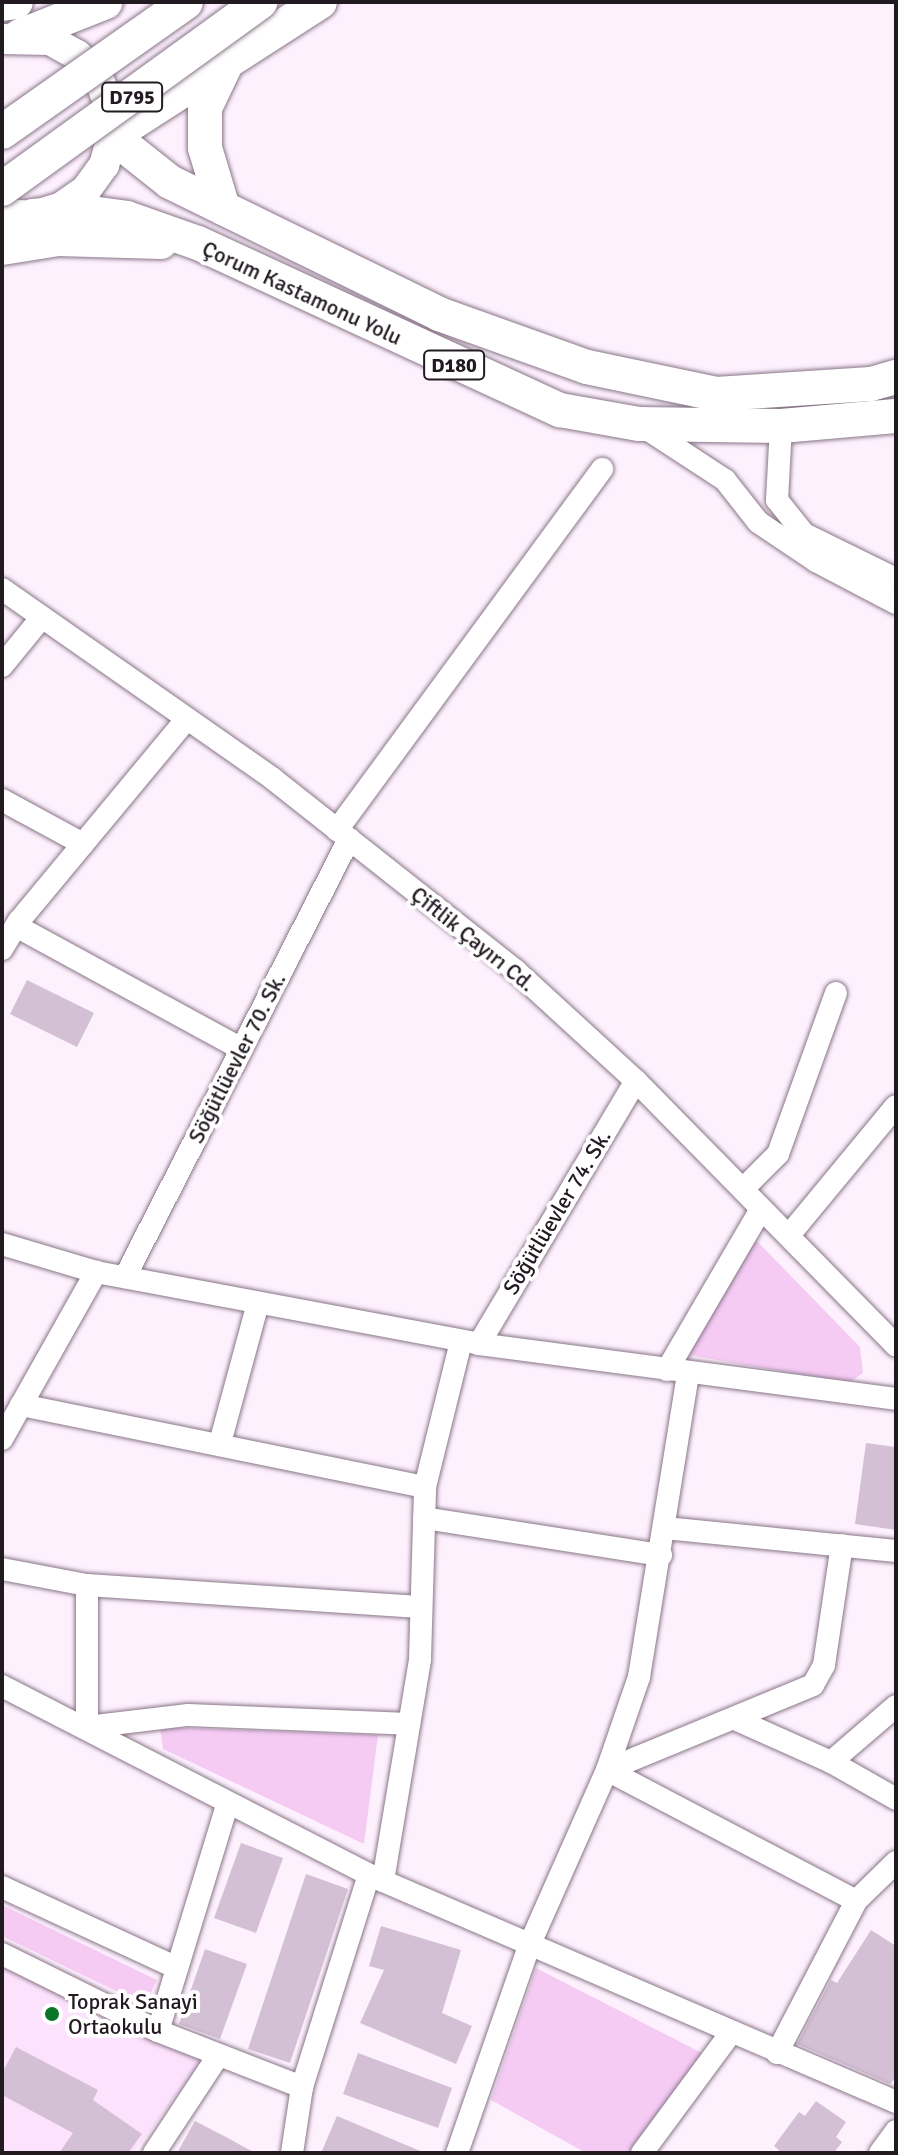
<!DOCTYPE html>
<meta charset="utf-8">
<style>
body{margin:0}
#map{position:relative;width:898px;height:2155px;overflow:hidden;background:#fef1fe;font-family:Signika,sans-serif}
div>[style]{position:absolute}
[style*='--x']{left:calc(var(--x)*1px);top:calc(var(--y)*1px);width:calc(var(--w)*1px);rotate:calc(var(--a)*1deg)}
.built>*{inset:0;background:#fde2fd}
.green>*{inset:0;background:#f5cbf4}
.building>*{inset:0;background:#d4c0d4}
.roads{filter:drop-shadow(0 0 2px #887688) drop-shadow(0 0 2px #887688)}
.minor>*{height:22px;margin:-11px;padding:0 11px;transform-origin:11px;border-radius:11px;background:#fff}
.major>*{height:30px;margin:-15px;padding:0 15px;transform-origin:15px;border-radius:15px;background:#fff}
.highway>*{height:34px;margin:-17px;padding:0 17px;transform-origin:17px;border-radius:17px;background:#fff}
.bridges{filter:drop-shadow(0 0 2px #887688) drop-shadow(0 0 2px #887688)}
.highway-bridge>*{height:34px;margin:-17px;padding:0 17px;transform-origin:17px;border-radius:17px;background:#fff}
.dots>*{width:22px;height:22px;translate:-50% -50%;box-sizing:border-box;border:4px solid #fff;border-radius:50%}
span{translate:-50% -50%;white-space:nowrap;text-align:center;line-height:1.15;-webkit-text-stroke:8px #fff;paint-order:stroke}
.shield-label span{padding:2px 6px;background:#fff;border:2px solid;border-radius:6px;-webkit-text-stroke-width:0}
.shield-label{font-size:20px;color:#211a21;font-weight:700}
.street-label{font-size:22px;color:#211a21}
.poi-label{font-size:22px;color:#211a21}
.left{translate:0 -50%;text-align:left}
.frame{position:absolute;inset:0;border:4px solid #211a21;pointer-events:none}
</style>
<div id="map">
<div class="built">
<div style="clip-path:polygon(2px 1966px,203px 2061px,133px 2153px,2px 2153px)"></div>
</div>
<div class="green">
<div style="clip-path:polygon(757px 1241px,860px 1347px,863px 1373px,849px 1383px,689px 1355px,683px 1345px,743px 1245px)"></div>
<div style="clip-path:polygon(160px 1727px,378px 1735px,364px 1844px,163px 1749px)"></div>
<div style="clip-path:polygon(2px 1905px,157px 1980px,145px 2005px,2px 1936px)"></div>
<div style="clip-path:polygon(536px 1968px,706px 2055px,630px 2153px,586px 2153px,491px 2100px)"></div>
</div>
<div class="building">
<div style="clip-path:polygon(27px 980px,94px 1013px,77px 1047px,10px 1014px)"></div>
<div style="clip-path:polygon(866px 1443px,896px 1447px,896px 1530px,855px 1524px)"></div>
<div style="clip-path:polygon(241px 1843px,283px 1858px,256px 1933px,214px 1918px)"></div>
<div style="clip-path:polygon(306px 1874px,348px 1889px,290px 2063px,248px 2049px)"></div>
<div style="clip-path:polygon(381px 1926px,461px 1950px,442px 2013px,472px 2026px,456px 2064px,360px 2023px,384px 1970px,369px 1966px)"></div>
<div style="clip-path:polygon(871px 1930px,896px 1946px,896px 2077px,890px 2084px,797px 2044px,831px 1980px,837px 1983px)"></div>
<div style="clip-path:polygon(205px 1949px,247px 1964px,220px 2039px,179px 2024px)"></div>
<div style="clip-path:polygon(16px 2047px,98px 2090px,93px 2100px,142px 2134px,128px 2153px,59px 2153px,73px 2133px,2px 2095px,2px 2073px)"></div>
<div style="clip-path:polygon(358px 2053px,452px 2088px,438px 2128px,343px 2094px)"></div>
<div style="clip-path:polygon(816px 2101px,846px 2122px,836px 2137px,842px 2142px,834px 2153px,782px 2153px,774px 2146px,799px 2112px,805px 2116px)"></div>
<div style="clip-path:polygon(337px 2116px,425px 2153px,321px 2153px)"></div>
<div style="clip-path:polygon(195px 2121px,226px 2137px,255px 2153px,177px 2153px)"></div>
</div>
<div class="roads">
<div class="minor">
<div style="--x:781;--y:426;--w:74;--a:93.1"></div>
<div style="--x:777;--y:500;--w:43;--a:51.5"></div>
<div style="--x:804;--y:534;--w:102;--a:26.1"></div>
<div style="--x:644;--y:427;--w:97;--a:33.2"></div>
<div style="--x:725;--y:480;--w:53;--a:51.8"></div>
<div style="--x:758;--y:522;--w:70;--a:33.9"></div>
<div style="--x:816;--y:561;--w:90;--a:27.7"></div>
<div style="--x:2;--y:589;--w:331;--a:35"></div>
<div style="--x:273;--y:779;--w:310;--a:38.3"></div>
<div style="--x:516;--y:971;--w:163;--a:42.5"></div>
<div style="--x:636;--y:1081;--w:371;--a:45.5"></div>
<div style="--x:2;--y:666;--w:63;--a:-50.8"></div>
<div style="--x:2;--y:800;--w:92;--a:28.5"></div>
<div style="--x:337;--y:830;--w:448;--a:-53.7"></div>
<div style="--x:16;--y:926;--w:257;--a:28.6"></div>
<div style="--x:2;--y:949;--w:33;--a:-59"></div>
<div style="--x:19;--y:921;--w:263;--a:-50.3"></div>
<div style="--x:744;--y:1188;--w:48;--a:-45"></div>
<div style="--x:778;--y:1154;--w:171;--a:-70.2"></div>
<div style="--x:790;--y:1234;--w:166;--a:-50.4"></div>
<div style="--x:2;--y:1244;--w:98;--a:16.6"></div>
<div style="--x:96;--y:1272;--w:390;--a:10.6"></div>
<div style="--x:479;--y:1344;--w:421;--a:7.5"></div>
<div style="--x:125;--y:1277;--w:492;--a:-62.9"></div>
<div style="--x:479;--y:1344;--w:306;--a:-59.2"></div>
<div style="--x:667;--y:1370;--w:186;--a:-59.7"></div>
<div style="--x:21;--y:1405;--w:412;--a:11.5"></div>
<div style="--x:2;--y:1439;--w:192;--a:-60.6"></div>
<div style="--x:220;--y:1443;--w:145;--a:-74.8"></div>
<div style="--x:424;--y:1518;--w:240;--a:8.9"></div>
<div style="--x:665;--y:1528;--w:232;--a:5.7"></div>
<div style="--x:2;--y:1569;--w:86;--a:10.7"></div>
<div style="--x:87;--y:1585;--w:333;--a:3.8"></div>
<div style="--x:87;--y:1585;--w:142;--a:90"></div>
<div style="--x:2;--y:1686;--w:413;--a:27.2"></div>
<div style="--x:369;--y:1875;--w:574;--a:23.3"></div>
<div style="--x:737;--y:1720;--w:103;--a:24.1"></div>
<div style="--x:831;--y:1762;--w:75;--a:29.6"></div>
<div style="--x:87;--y:1727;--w:102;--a:-6.8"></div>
<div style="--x:188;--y:1715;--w:221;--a:2.3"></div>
<div style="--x:831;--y:1762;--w:86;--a:-40.7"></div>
<div style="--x:607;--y:1770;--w:223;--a:-22.4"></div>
<div style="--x:813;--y:1685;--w:23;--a:-61"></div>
<div style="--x:824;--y:1665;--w:121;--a:-81.5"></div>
<div style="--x:607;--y:1770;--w:281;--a:27.7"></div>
<div style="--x:383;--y:1881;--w:225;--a:-80.5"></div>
<div style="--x:420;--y:1659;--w:172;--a:-88.3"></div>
<div style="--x:425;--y:1487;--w:150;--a:-76.1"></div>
<div style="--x:2;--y:1887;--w:193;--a:24.8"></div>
<div style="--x:2;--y:1954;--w:174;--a:26.3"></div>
<div style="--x:158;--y:2031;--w:155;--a:21.3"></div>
<div style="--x:158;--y:2031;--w:235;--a:-73"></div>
<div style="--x:777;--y:2053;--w:171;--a:-62.5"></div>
<div style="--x:856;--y:1901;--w:56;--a:-44.3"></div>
<div style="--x:154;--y:2153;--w:116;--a:-56.6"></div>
<div style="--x:292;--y:2153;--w:67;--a:-81.4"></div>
<div style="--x:302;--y:2087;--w:222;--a:-72.5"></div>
<div style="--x:457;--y:2153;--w:219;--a:-70.8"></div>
<div style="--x:529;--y:1946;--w:193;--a:-66.1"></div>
<div style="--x:607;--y:1770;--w:98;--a:-71"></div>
<div style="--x:639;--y:1677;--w:308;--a:-80.8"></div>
<div style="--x:642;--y:2153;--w:148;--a:-53.5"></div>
<div style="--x:880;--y:2153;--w:27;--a:-54"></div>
</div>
<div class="major">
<div style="--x:2;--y:39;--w:48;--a:1.2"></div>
<div style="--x:50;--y:40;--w:31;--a:29"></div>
<div style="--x:77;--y:55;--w:30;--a:46"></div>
<div style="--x:98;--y:77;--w:31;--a:68"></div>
<div style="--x:110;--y:106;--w:30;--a:86"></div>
<div style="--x:112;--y:136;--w:30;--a:105"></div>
<div style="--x:104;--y:165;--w:31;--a:126"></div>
<div style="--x:86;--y:190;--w:29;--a:145"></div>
<div style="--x:62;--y:207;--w:30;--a:163"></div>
<div style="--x:33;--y:216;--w:31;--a:-176"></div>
</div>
<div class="highway">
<div style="--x:320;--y:2;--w:247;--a:147.2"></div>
<div style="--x:112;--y:136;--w:74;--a:38.4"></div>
<div style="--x:170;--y:182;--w:300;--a:26.1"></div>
<div style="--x:439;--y:314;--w:157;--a:19.7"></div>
<div style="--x:587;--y:367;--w:132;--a:11.8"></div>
<div style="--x:716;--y:394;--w:155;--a:-3.7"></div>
<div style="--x:871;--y:384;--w:26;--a:-16"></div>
<div style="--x:2;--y:4;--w:14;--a:-8"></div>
<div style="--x:20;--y:36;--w:92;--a:-21.6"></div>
<div style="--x:223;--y:208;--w:63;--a:-106.7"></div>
<div style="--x:205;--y:148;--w:40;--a:-90"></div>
<div style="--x:205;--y:108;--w:49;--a:-64.5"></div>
<div style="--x:2;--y:237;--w:37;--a:-34"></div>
<div style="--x:33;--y:216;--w:51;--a:-4.5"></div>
<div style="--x:84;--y:212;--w:43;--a:7.9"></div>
<div style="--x:127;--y:218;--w:75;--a:19.4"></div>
<div style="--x:198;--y:243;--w:399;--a:24.8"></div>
<div style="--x:560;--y:410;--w:80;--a:10"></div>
<div style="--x:639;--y:424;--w:142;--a:0.8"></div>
<div style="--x:781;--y:426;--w:115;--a:-5"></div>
<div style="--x:2;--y:248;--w:57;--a:-9.1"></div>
<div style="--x:58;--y:239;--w:103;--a:1.7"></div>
</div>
</div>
<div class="bridges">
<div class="highway-bridge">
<div style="--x:2;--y:132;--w:225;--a:-35.2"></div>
<div style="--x:2;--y:189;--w:319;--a:-35.9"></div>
</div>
</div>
<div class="dots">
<div style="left:52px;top:2014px;background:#0a7528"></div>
</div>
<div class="shield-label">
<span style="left:132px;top:97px">D795</span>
<span style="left:454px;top:365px">D180</span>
</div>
<div class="street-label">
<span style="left:302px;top:293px;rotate:25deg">Çorum Kastamonu Yolu</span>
<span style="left:473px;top:939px;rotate:39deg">Çiftlik Çayırı Cd.</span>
<span style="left:237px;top:1058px;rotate:-63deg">Söğütlüevler 70. Sk.</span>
<span style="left:557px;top:1212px;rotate:-59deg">Söğütlüevler 74. Sk.</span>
</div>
<div class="poi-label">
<span class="left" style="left:68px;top:2014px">Toprak Sanayi<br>Ortaokulu</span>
</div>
<div class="frame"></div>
</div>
